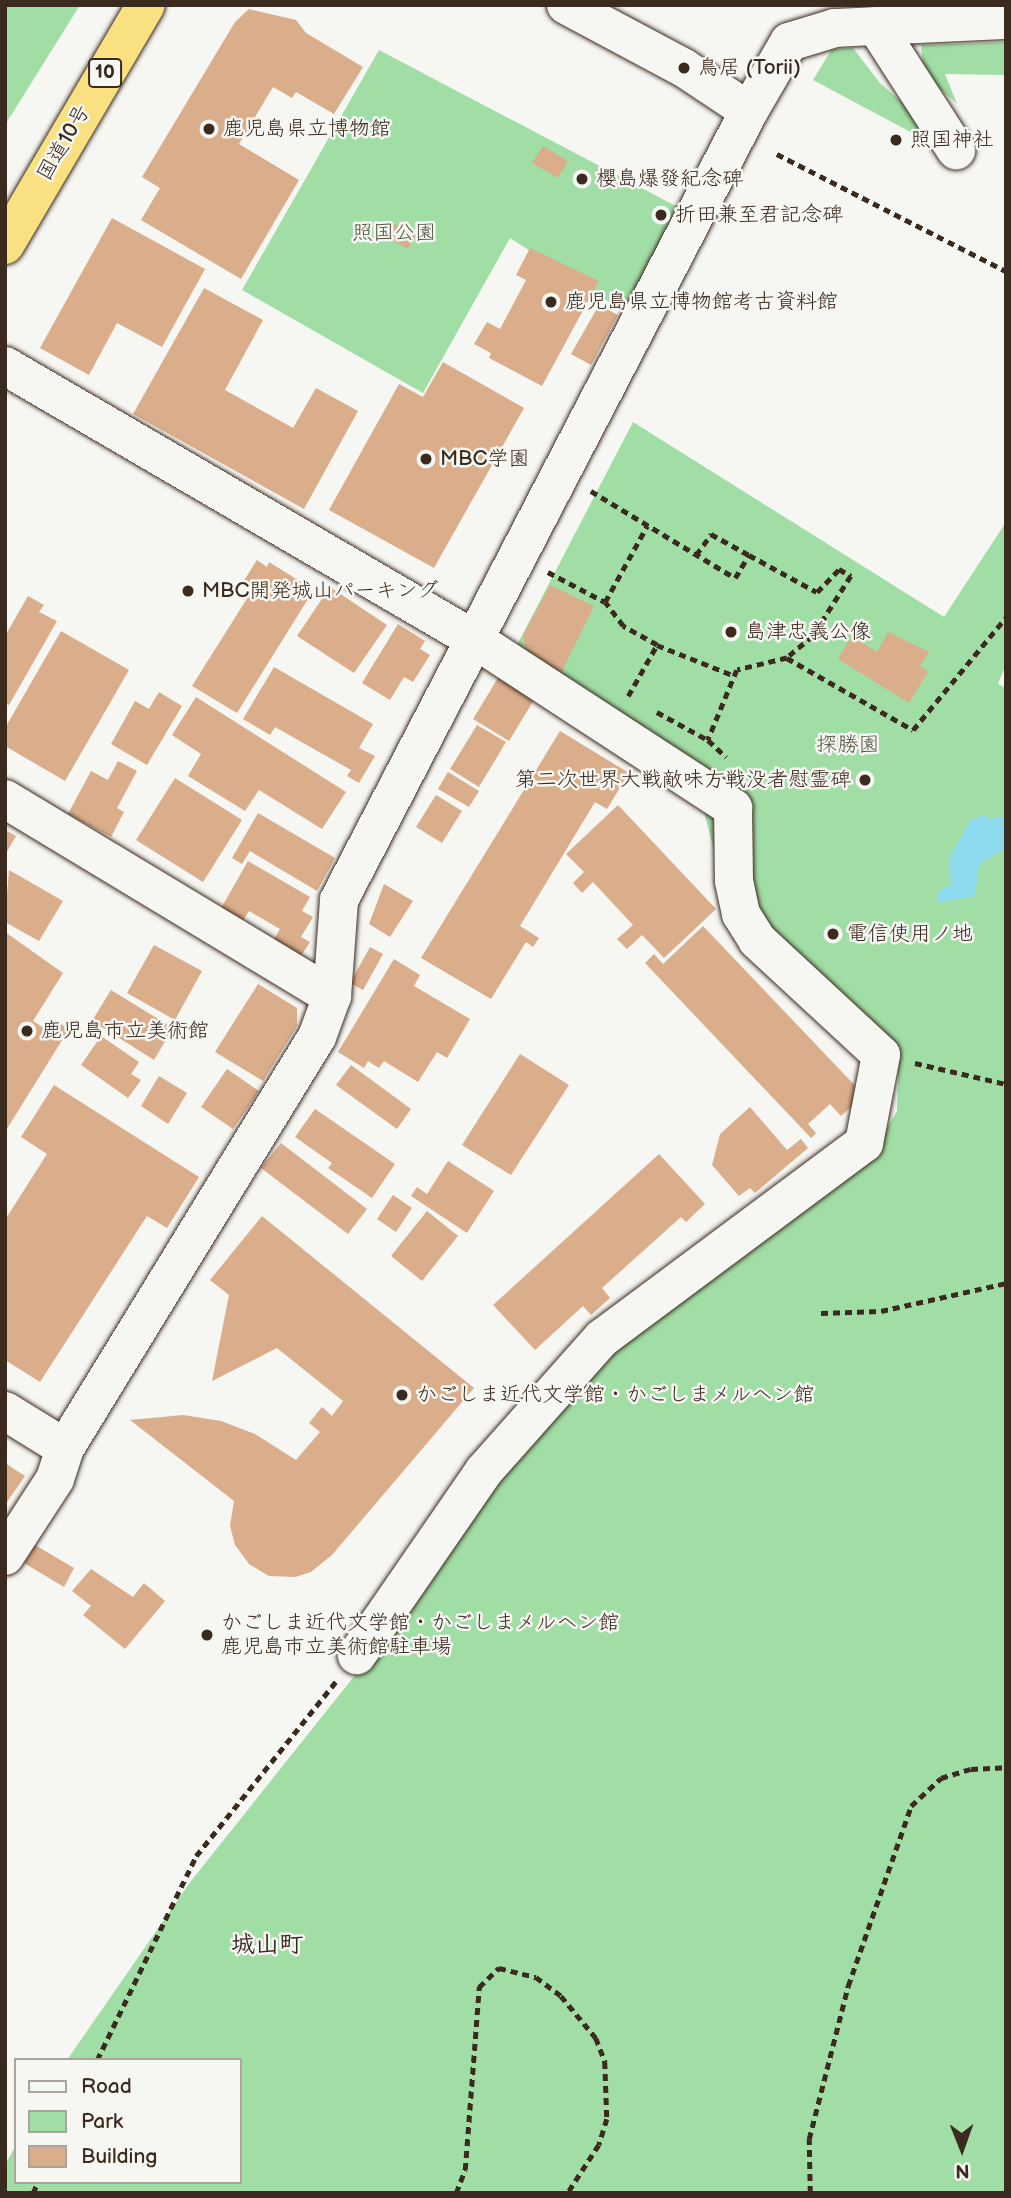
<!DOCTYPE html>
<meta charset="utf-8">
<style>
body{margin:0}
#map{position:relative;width:1011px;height:2198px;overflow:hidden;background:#f6f6f2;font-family:"Balsamiq Sans","Klee One",sans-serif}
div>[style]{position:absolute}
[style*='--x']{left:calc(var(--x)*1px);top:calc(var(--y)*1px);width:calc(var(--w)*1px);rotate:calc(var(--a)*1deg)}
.green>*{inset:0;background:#a1dea6}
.water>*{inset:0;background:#8dd9ee}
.building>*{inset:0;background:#daad8b}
.path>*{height:4.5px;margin-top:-2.25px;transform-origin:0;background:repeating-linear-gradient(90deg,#3b2a1e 0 7px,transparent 0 12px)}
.roads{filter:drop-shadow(0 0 2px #3b2a1e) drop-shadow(0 0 2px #3b2a1e)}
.minor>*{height:38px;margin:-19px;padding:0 19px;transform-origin:19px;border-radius:19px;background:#f6f6f2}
.highway>*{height:38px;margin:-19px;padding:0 19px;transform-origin:19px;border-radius:19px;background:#f9e181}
.dots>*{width:19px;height:19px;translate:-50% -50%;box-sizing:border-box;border:4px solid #f6f6f2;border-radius:50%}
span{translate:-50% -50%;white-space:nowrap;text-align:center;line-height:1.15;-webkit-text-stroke:5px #f6f6f2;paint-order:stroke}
.shield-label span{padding:2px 5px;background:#f6f6f2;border:2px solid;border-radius:5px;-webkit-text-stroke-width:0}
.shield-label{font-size:19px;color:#3b2a1e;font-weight:700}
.poi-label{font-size:21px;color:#3b2a1e}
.left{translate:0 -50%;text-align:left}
.right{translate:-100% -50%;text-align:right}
.street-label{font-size:21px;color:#3b2a1e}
.park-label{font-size:21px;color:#545740}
.quarter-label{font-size:24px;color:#3b2a1e;font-weight:700}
.frame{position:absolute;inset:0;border:7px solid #3b2a1e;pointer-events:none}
.legend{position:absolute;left:14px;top:2058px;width:228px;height:126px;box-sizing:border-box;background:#f6f6f2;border:2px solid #aba49d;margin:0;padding:9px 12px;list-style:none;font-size:21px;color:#3b2a1e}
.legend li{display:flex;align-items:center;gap:14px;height:35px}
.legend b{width:35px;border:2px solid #aba49d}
.north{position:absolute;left:927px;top:2114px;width:70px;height:70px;-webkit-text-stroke:5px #f6f6f2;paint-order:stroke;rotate:179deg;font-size:19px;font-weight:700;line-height:28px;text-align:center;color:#3b2a1e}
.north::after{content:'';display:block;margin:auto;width:24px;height:32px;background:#3b2a1e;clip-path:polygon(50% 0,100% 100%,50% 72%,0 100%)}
</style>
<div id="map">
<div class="green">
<div style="clip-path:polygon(5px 5px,80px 5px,5px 125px)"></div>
<div style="clip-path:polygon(1006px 42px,1006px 75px,945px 74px,957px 104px,924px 75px,921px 45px)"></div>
<div style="clip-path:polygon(853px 48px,880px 83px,950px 145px,918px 136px,813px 80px,832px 49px)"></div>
<div style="clip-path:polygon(379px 50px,689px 213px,628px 314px,510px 238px,423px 393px,242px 290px)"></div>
<div style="clip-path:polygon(633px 422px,944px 617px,1006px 522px,1006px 664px,998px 684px,1006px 688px,1006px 2193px,5px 2193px,5px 2165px,16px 2145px,16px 2182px,240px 2182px,240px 2060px,67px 2060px,191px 1881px,391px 1630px,493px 1485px,611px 1348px,883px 1135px,897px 1111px,899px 1048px,731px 918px,703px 807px,515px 649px)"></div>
</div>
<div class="water">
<div style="clip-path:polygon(986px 815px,989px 819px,1006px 816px,1006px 848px,979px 864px,975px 896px,937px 903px,939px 891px,951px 884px,949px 858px,971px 819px)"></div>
</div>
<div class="building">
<div style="clip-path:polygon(249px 9px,296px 20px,306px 33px,363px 67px,334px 114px,296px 92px,292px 98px,273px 87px,239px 144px,299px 180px,241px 279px,141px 220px,160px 188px,142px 177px,235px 22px)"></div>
<div style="clip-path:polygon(543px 146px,568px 161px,558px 178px,532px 163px)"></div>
<div style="clip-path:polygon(112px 218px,205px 269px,162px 347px,117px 323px,89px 375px,40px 348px)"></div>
<div style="clip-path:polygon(393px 223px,416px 236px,408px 249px,385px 236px)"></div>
<div style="clip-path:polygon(530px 248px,599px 281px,542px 386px,489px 358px,491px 353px,474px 344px,487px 322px,500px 329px,526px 280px,516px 275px)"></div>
<div style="clip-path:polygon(204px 288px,263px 320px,225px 390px,293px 428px,316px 388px,358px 411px,304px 509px,133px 414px)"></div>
<div style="clip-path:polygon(599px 305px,618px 315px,591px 365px,571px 354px)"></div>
<div style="clip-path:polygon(443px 362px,524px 408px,434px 568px,329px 510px,399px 384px,423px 397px)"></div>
<div style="clip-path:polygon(257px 560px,267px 567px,269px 562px,309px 587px,304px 595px,308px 599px,237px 713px,192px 686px,253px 589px,243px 582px)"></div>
<div style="clip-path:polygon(550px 585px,594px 606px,560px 675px,528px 659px,523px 635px)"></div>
<div style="clip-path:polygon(330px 587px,387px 625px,354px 673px,297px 636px)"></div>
<div style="clip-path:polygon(28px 596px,44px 605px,39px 612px,57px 621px,9px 705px,5px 703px,5px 636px)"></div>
<div style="clip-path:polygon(398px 624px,425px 641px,420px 649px,430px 655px,413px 682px,404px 677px,390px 700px,362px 683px)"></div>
<div style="clip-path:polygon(61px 631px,129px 670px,65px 781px,5px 746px,5px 728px)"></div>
<div style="clip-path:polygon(888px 632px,929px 652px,920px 666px,928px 672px,909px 703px,838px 659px,852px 636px,877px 652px)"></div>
<div style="clip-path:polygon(274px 667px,373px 724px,359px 748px,375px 756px,359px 783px,347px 776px,351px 770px,275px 727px,270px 735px,243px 719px)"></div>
<div style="clip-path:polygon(501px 673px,537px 695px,509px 741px,473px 719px)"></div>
<div style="clip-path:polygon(159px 692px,182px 706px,147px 765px,111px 744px,135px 701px,149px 709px)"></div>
<div style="clip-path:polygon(196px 697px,346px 792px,322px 829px,259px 790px,245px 811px,188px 776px,201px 754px,172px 735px)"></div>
<div style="clip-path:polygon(477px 725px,506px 742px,479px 787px,450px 769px)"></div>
<div style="clip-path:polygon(560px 731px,629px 773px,607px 809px,595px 802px,520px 926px,539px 938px,533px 947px,526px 942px,491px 999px,421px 958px)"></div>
<div style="clip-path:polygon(118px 761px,137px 771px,117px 808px,124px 812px,111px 837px,68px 814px,91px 771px,108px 780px)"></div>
<div style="clip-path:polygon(448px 772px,479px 791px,469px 807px,438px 789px)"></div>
<div style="clip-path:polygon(175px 778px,242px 820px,203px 882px,136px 840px)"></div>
<div style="clip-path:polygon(436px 795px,462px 811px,442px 843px,416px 827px)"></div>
<div style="clip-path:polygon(618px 805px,716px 909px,664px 958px,642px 935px,627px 949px,617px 939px,633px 925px,593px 882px,582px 893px,573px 883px,584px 872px,566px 854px)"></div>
<div style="clip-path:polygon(258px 813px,335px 858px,317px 891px,250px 851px,242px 864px,232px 858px)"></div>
<div style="clip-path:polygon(5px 830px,16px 836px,5px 855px)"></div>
<div style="clip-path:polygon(248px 861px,310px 897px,302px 911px,313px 917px,301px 937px,310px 942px,299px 959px,272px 943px,280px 929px,249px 911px,242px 922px,220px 910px)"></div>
<div style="clip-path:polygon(9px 870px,63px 901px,39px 941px,5px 922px)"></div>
<div style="clip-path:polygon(384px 884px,413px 901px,390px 937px,369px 924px)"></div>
<div style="clip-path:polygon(703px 926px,864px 1095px,841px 1116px,830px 1104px,808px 1124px,816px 1133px,811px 1138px,645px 963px,654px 954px,663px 964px)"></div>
<div style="clip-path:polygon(5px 932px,63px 973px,33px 1021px,54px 1034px,61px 1024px,69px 1029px,5px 1132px)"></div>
<div style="clip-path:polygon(154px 945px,202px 971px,175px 1020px,127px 993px)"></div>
<div style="clip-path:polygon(370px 947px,383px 954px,363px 990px,350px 983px)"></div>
<div style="clip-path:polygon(394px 959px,420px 975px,414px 986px,470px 1019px,447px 1058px,437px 1052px,418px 1082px,384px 1061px,379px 1068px,368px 1061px,364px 1068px,338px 1052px)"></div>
<div style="clip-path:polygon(258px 984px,297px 1008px,297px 1026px,263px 1081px,215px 1052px)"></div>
<div style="clip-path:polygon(111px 990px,173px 1028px,154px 1060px,92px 1021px)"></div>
<div style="clip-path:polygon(101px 1036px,139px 1062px,131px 1074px,141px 1080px,128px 1098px,81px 1065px)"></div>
<div style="clip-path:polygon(520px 1054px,569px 1085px,511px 1175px,462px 1145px)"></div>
<div style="clip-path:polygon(351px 1065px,411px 1109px,397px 1129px,336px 1085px)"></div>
<div style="clip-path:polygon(227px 1069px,259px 1091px,233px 1129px,201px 1107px)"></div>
<div style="clip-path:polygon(159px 1076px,187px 1093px,168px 1124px,141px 1106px)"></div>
<div style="clip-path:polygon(54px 1085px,199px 1177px,167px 1228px,147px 1216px,40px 1382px,5px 1360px,5px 1220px,47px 1154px,21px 1137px)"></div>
<div style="clip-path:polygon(750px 1107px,787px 1150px,801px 1139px,808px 1148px,755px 1193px,750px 1188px,739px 1196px,712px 1165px,720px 1134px)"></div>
<div style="clip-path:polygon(315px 1109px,395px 1164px,372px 1198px,328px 1168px,332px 1163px,295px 1137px)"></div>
<div style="clip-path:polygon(281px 1143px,367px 1209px,348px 1234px,261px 1168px)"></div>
<div style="clip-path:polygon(659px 1154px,705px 1204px,686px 1222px,681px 1217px,602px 1288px,610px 1298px,591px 1315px,583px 1306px,535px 1350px,493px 1305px)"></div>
<div style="clip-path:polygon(448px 1161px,494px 1191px,467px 1233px,411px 1196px,417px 1187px,427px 1194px)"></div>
<div style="clip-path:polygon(393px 1195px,412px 1208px,396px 1232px,377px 1219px)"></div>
<div style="clip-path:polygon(427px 1211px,458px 1236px,422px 1281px,391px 1256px)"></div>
<div style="clip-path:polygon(262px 1216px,474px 1388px,332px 1555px,311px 1572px,295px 1577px,269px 1576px,249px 1564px,235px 1545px,230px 1526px,234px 1501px,130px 1420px,183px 1415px,221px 1421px,255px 1434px,296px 1460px,320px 1432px,309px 1423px,322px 1407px,332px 1416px,343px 1401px,277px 1348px,212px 1381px,229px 1295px,210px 1280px)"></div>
<div style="clip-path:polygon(5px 1463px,25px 1476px,5px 1505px)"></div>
<div style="clip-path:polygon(35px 1545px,74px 1568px,64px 1587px,24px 1563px)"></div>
<div style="clip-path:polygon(91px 1569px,133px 1597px,144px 1583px,165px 1601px,125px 1649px,83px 1615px,91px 1606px,72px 1591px)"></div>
</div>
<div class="path">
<div style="--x:777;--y:154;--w:257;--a:27.1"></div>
<div style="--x:591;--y:491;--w:168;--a:31.1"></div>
<div style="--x:735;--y:578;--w:27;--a:-59"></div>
<div style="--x:749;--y:555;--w:77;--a:28.6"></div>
<div style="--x:817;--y:592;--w:32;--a:-46"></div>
<div style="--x:839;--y:569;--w:14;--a:30"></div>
<div style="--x:851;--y:576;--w:71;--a:122.3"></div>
<div style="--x:813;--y:636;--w:34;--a:140"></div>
<div style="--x:787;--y:658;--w:51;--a:166.5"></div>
<div style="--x:737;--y:670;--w:76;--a:112.5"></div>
<div style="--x:708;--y:740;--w:25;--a:43"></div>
<div style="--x:696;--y:555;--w:26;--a:-54"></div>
<div style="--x:711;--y:534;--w:43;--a:28.9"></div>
<div style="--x:548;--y:572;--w:64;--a:27.8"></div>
<div style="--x:657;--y:645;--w:84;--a:21.7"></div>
<div style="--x:787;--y:658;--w:145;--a:29.7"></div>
<div style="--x:913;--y:730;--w:146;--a:-50.5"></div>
<div style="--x:628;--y:696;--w:59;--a:-60.4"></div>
<div style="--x:657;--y:645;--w:39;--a:-151"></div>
<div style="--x:623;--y:626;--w:30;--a:-127"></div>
<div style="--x:605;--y:602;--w:87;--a:-61.1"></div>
<div style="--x:657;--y:712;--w:58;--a:28.8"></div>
<div style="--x:915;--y:1063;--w:93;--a:13"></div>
<div style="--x:821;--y:1313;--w:60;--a:-1.9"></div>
<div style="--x:881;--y:1311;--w:128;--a:-12.6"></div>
<div style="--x:97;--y:2060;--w:227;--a:-64.1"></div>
<div style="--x:196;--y:1856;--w:224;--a:-51.3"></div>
<div style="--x:33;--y:2193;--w:12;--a:-66"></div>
<div style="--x:456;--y:2193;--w:25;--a:-69"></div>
<div style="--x:465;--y:2170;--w:184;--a:-85.6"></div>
<div style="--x:479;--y:1987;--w:28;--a:-44"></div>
<div style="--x:499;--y:1968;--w:38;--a:14"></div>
<div style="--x:536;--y:1977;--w:31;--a:37"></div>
<div style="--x:561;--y:1996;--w:55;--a:50.2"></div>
<div style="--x:596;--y:2038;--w:26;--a:69"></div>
<div style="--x:605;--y:2062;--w:57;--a:88"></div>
<div style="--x:607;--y:2119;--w:27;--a:107"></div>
<div style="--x:599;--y:2145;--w:57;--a:122.9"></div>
<div style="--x:810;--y:2193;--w:54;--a:-91.1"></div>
<div style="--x:809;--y:2139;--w:158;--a:-75.7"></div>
<div style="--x:848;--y:1986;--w:191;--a:-70.7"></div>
<div style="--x:911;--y:1806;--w:41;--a:-43"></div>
<div style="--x:941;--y:1778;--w:31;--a:-17"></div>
<div style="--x:971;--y:1769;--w:35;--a:-3"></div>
</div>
<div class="roads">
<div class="minor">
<div style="--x:566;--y:5;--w:134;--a:28.1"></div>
<div style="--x:684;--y:68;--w:78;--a:33.5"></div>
<div style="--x:876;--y:26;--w:148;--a:57.2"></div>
<div style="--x:5;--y:366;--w:546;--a:30.23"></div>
<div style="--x:477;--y:641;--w:306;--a:33.1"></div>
<div style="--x:733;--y:808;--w:73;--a:89.2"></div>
<div style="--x:734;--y:881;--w:34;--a:78"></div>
<div style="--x:741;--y:914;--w:31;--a:58"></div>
<div style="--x:757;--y:940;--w:169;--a:42.8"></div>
<div style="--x:881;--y:1055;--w:90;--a:100.9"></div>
<div style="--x:864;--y:1143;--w:327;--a:143.3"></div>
<div style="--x:602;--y:1338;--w:178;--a:131.6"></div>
<div style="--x:484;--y:1471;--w:224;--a:124.6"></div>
<div style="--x:5;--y:799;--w:382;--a:31.1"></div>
<div style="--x:5;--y:1411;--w:70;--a:31.7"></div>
<div style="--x:5;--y:1556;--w:92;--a:-57"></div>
<div style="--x:55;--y:1479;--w:33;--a:-72"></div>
<div style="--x:65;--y:1448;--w:482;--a:-58.5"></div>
<div style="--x:317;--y:1037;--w:44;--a:-69.9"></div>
<div style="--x:332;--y:996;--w:96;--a:-85.8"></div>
<div style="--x:339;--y:900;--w:889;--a:-62.54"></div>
<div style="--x:749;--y:111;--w:80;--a:-59.9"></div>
<div style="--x:789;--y:42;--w:48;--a:-16.9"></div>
<div style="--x:835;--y:28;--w:171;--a:-2.7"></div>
</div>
<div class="highway">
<div style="--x:5;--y:245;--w:278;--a:-59.6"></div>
</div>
</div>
<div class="dots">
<div style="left:684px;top:68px;background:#3b2a1e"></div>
<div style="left:209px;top:129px;background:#3b2a1e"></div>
<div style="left:896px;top:140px;background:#3b2a1e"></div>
<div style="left:582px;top:179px;background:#3b2a1e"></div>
<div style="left:661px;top:215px;background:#3b2a1e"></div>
<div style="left:551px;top:302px;background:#3b2a1e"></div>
<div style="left:426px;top:459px;background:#3b2a1e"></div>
<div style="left:188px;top:591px;background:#3b2a1e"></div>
<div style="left:731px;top:632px;background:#3b2a1e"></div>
<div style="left:865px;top:780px;background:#3b2a1e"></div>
<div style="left:833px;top:934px;background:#3b2a1e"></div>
<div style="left:27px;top:1031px;background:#3b2a1e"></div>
<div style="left:402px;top:1395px;background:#3b2a1e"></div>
<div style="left:207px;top:1635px;background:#3b2a1e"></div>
</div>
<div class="shield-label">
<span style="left:105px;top:73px">10</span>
</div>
<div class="poi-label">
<span class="left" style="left:698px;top:68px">鳥居 (Torii)</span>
<span class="left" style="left:223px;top:129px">鹿児島県立博物館</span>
<span class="left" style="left:910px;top:140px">照国神社</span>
<span class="left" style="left:596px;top:179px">櫻島爆發紀念碑</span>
<span class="left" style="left:675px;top:215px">折田兼至君記念碑</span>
<span class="left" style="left:565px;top:302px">鹿児島県立博物館考古資料館</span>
<span class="left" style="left:440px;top:459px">MBC学園</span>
<span class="left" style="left:202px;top:591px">MBC開発城山パーキング</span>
<span class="left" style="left:745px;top:632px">島津忠義公像</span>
<span class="right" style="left:851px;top:780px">第二次世界大戦敵味方戦没者慰霊碑</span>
<span class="left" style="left:847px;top:934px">電信使用ノ地</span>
<span class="left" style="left:41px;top:1031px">鹿児島市立美術館</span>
<span class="left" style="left:416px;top:1395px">かごしま近代文学館・かごしまメルヘン館</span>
<span class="left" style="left:221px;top:1635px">かごしま近代文学館・かごしまメルヘン館<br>鹿児島市立美術館駐車場</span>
</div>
<div class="street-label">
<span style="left:64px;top:143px;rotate:-60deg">国道10号</span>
</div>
<div class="park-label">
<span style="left:394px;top:233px">照国公園</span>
<span style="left:848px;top:745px">探勝園</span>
</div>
<div class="quarter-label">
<span style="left:267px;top:1945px">城山町</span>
</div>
<div class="frame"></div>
<ul class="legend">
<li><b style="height:9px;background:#f6f6f2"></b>Road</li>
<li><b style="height:19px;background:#a1dea6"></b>Park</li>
<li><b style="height:19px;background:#daad8b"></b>Building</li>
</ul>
<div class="north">N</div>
</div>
